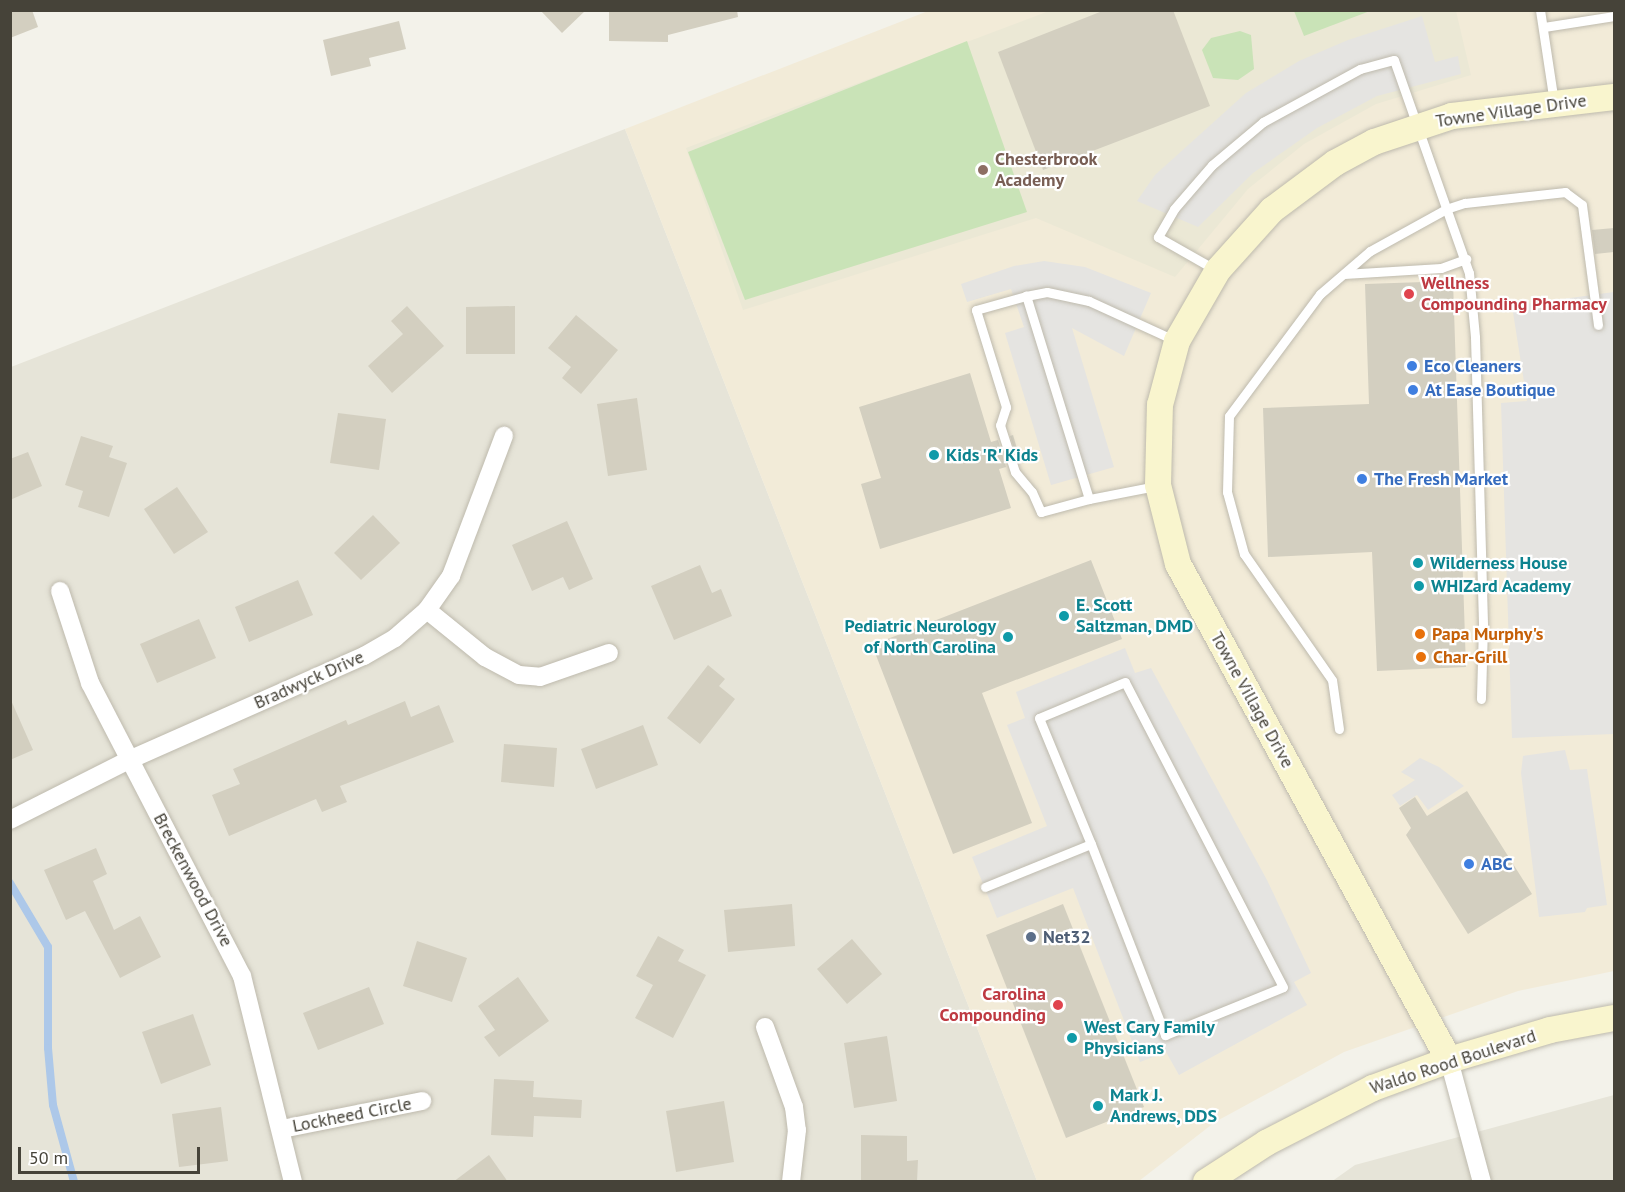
<!DOCTYPE html>
<style>
body{margin:0}
#map{position:relative;width:1625px;height:1192px;overflow:hidden;background:#f3f2ea;font-family:"PT Sans",sans-serif}
div>[style]{position:absolute}
[style*='--x']{left:calc(var(--x)*1px);top:calc(var(--y)*1px);width:calc(var(--w)*1px);rotate:calc(var(--a)*1deg)}
.residential>*{inset:0;background:#e6e4d8}
.commercial>*{inset:0;background:#f2ebd8}
.education>*{inset:0;background:#ebe8d5}
.green>*{inset:0;background:#c9e3b7}
.parking>*{inset:0;background:#e5e4e1}
.stream>*{height:8px;margin:-4px;padding:0 4px;transform-origin:4px;border-radius:4px;background:#adc8e9}
.building>*{inset:0;background:#d3cfc0}
.roads{filter:drop-shadow(0 0 2px #bebaad) drop-shadow(0 0 2px #bebaad)}
.lane>*{height:9px;margin:-4.5px;padding:0 4.5px;transform-origin:4.5px;border-radius:4.5px;background:#fff}
.street>*{height:18px;margin:-9px;padding:0 9px;transform-origin:9px;border-radius:9px;background:#fff}
.secondary>*{height:26px;margin:-13px;padding:0 13px;transform-origin:13px;border-radius:13px;background:#f9f5ce}
.dots>*{width:16px;height:16px;translate:-50% -50%;box-sizing:border-box;border:3px solid #fff;border-radius:50%}
span{translate:-50% -50%;white-space:nowrap;text-align:center;line-height:1.15;-webkit-text-stroke:4.5px #fff;paint-order:stroke}
.street-label{font-size:18px;color:#464339}
.education-label{font-size:18px;color:#785e54;font-weight:700}
.left{translate:0 -50%;text-align:left}
.health-label{font-size:18px;color:#be3a42;font-weight:700}
.right{translate:-100% -50%;text-align:right}
.shop-label{font-size:18px;color:#366cbe;font-weight:700}
.culture-label{font-size:18px;color:#0d838f;font-weight:700}
.food-label{font-size:18px;color:#c56008;font-weight:700}
.service-label{font-size:18px;color:#4e5e75;font-weight:700}
.frame{position:absolute;inset:0;border:12px solid #464339;pointer-events:none}
.scale{position:absolute;left:18px;top:1147px;width:182px;height:27px;box-sizing:border-box;border:3px solid #464339;border-top:0;padding-left:8px;font-size:18px;line-height:21px;white-space:nowrap;color:#464339;-webkit-text-stroke:4px #fff;paint-order:stroke}
</style>
<div id="map">
<div class="residential">
<div style="clip-path:polygon(625px 129px,1037px 1181px,11px 1182px,11px 367px)"></div>
<div style="clip-path:polygon(1614px 1095px,1614px 1181px,1331px 1182px,1355px 1165px)"></div>
</div>
<div class="commercial">
<div style="clip-path:polygon(928px 11px,1614px 11px,1614px 971px,1518px 991px,1344px 1052px,1215px 1122px,1139px 1181px,1037px 1181px,625px 129px)"></div>
</div>
<div class="education">
<div style="clip-path:polygon(1049px 11px,1456px 11px,1471px 75px,1376px 104px,1304px 144px,1248px 189px,1175px 277px,1036px 218px,743px 310px,686px 148px)"></div>
</div>
<div class="green">
<div style="clip-path:polygon(1294px 11px,1370px 11px,1304px 36px)"></div>
<div style="clip-path:polygon(1240px 31px,1251px 35px,1254px 69px,1238px 80px,1213px 78px,1202px 50px,1211px 38px)"></div>
<div style="clip-path:polygon(967px 41px,1027px 212px,745px 300px,688px 152px)"></div>
</div>
<div class="parking">
<div style="clip-path:polygon(1422px 16px,1435px 62px,1458px 56px,1461px 74px,1377px 96px,1317px 128px,1253px 173px,1198px 227px,1137px 201px,1155px 175px,1246px 93px,1299px 61px,1348px 40px)"></div>
<div style="clip-path:polygon(1044px 261px,1085px 267px,1151px 293px,1124px 356px,1072px 328px,1114px 467px,1051px 485px,1005px 333px,1024px 327px,1011px 289px,967px 302px,961px 284px,1014px 266px)"></div>
<div style="clip-path:polygon(1614px 292px,1614px 734px,1512px 738px,1501px 403px,1527px 401px,1512px 306px)"></div>
<div style="clip-path:polygon(1125px 648px,1135px 673px,1151px 668px,1267px 880px,1311px 973px,1294px 982px,1307px 1005px,1179px 1075px,1166px 1052px,1140px 1062px,1073px 888px,997px 918px,972px 857px,1047px 826px,1007px 725px,1025px 718px,1016px 692px)"></div>
<div style="clip-path:polygon(1565px 750px,1570px 770px,1587px 769px,1607px 905px,1587px 908px,1585px 912px,1539px 917px,1521px 773px,1523px 756px)"></div>
<div style="clip-path:polygon(1420px 758px,1439px 767px,1464px 786px,1428px 810px,1417px 795px,1400px 806px,1392px 795px,1415px 780px,1401px 772px)"></div>
</div>
<div class="stream">
<div style="--x:10;--y:883;--w:74;--a:59.3"></div>
<div style="--x:48;--y:947;--w:101;--a:90"></div>
<div style="--x:48;--y:1048;--w:57;--a:85"></div>
<div style="--x:53;--y:1105;--w:80;--a:74.7"></div>
</div>
<div class="building">
<div style="clip-path:polygon(10px 10px,32px 10px,38px 27px,10px 38px)"></div>
<div style="clip-path:polygon(540px 10px,586px 10px,562px 33px)"></div>
<div style="clip-path:polygon(609px 10px,737px 10px,738px 17px,668px 35px,668px 42px,609px 41px)"></div>
<div style="clip-path:polygon(1105px 10px,1173px 10px,1210px 106px,1043px 170px,998px 52px)"></div>
<div style="clip-path:polygon(399px 21px,406px 49px,369px 58px,371px 66px,331px 76px,323px 40px)"></div>
<div style="clip-path:polygon(1614px 228px,1614px 252px,1595px 254px,1592px 230px)"></div>
<div style="clip-path:polygon(1453px 281px,1466px 667px,1377px 671px,1372px 552px,1268px 557px,1263px 408px,1369px 404px,1365px 284px)"></div>
<div style="clip-path:polygon(407px 306px,444px 346px,392px 393px,368px 366px,403px 334px,391px 321px)"></div>
<div style="clip-path:polygon(515px 306px,515px 354px,466px 354px,466px 307px)"></div>
<div style="clip-path:polygon(576px 315px,618px 350px,581px 394px,562px 378px,571px 367px,548px 348px)"></div>
<div style="clip-path:polygon(970px 373px,991px 442px,998px 440px,1006px 467px,999px 469px,1011px 508px,880px 549px,861px 484px,881px 478px,859px 407px)"></div>
<div style="clip-path:polygon(637px 398px,647px 470px,608px 476px,597px 404px)"></div>
<div style="clip-path:polygon(338px 413px,386px 419px,379px 470px,330px 463px)"></div>
<div style="clip-path:polygon(1013px 435px,1021px 462px,1019px 463px,1010px 436px)"></div>
<div style="clip-path:polygon(81px 436px,113px 446px,109px 457px,127px 463px,109px 517px,78px 507px,83px 491px,65px 485px)"></div>
<div style="clip-path:polygon(28px 452px,42px 486px,10px 500px,10px 459px)"></div>
<div style="clip-path:polygon(177px 487px,208px 532px,174px 554px,144px 509px)"></div>
<div style="clip-path:polygon(373px 515px,400px 543px,361px 580px,334px 553px)"></div>
<div style="clip-path:polygon(567px 521px,593px 579px,569px 590px,563px 577px,532px 591px,512px 545px)"></div>
<div style="clip-path:polygon(1091px 560px,1122px 639px,982px 693px,1032px 823px,953px 854px,872px 645px)"></div>
<div style="clip-path:polygon(700px 565px,712px 593px,721px 589px,732px 616px,674px 640px,651px 586px)"></div>
<div style="clip-path:polygon(298px 580px,313px 615px,249px 642px,235px 607px)"></div>
<div style="clip-path:polygon(199px 619px,216px 658px,157px 683px,140px 644px)"></div>
<div style="clip-path:polygon(708px 665px,725px 679px,719px 686px,735px 699px,700px 744px,667px 718px)"></div>
<div style="clip-path:polygon(10px 698px,33px 750px,10px 760px)"></div>
<div style="clip-path:polygon(405px 701px,411px 717px,439px 705px,454px 742px,340px 786px,347px 802px,322px 812px,316px 799px,229px 836px,212px 795px,240px 784px,233px 769px,346px 720px,348px 725px)"></div>
<div style="clip-path:polygon(643px 725px,658px 765px,596px 789px,581px 749px)"></div>
<div style="clip-path:polygon(504px 744px,557px 748px,554px 787px,501px 782px)"></div>
<div style="clip-path:polygon(1467px 791px,1532px 894px,1468px 934px,1406px 835px,1411px 828px,1399px 808px,1415px 797px,1427px 816px)"></div>
<div style="clip-path:polygon(96px 848px,107px 874px,93px 881px,114px 930px,140px 916px,161px 957px,120px 978px,85px 911px,66px 920px,44px 870px)"></div>
<div style="clip-path:polygon(792px 904px,795px 946px,728px 952px,724px 910px)"></div>
<div style="clip-path:polygon(1063px 904px,1144px 1107px,1066px 1138px,986px 935px)"></div>
<div style="clip-path:polygon(658px 936px,684px 950px,678px 961px,706px 975px,673px 1038px,635px 1018px,653px 985px,636px 976px)"></div>
<div style="clip-path:polygon(852px 939px,882px 974px,847px 1004px,817px 969px)"></div>
<div style="clip-path:polygon(417px 941px,467px 958px,452px 1002px,403px 986px)"></div>
<div style="clip-path:polygon(518px 977px,549px 1021px,499px 1057px,484px 1037px,495px 1030px,478px 1006px)"></div>
<div style="clip-path:polygon(369px 987px,384px 1024px,318px 1050px,303px 1013px)"></div>
<div style="clip-path:polygon(193px 1014px,211px 1065px,161px 1084px,142px 1032px)"></div>
<div style="clip-path:polygon(887px 1036px,897px 1101px,854px 1108px,844px 1043px)"></div>
<div style="clip-path:polygon(494px 1079px,534px 1081px,533px 1097px,582px 1100px,581px 1118px,534px 1116px,533px 1137px,491px 1135px)"></div>
<div style="clip-path:polygon(724px 1101px,734px 1162px,676px 1172px,666px 1111px)"></div>
<div style="clip-path:polygon(221px 1107px,228px 1161px,179px 1167px,172px 1114px)"></div>
<div style="clip-path:polygon(861px 1135px,907px 1136px,907px 1161px,918px 1160px,917px 1182px,861px 1182px)"></div>
<div style="clip-path:polygon(489px 1155px,508px 1182px,453px 1182px)"></div>
</div>
<div class="roads">
<div class="lane">
<div style="--x:1540;--y:10;--w:94;--a:81.4"></div>
<div style="--x:1544;--y:27;--w:71;--a:-8.9"></div>
<div style="--x:1216;--y:270;--w:67;--a:-150.4"></div>
<div style="--x:1158;--y:237;--w:32;--a:-60"></div>
<div style="--x:1174;--y:209;--w:58;--a:-49.2"></div>
<div style="--x:1212;--y:165;--w:67;--a:-40.1"></div>
<div style="--x:1263;--y:122;--w:111;--a:-28.7"></div>
<div style="--x:1360;--y:69;--w:35;--a:-15"></div>
<div style="--x:1394;--y:60;--w:226;--a:70.6"></div>
<div style="--x:1469;--y:273;--w:64;--a:84.6"></div>
<div style="--x:1475;--y:337;--w:289;--a:88.4"></div>
<div style="--x:1483;--y:626;--w:73;--a:91.6"></div>
<div style="--x:1344;--y:274;--w:97;--a:-3.5"></div>
<div style="--x:1441;--y:268;--w:27;--a:-20"></div>
<div style="--x:1026;--y:296;--w:52;--a:164.4"></div>
<div style="--x:976;--y:310;--w:102;--a:72.8"></div>
<div style="--x:1006;--y:407;--w:19;--a:108"></div>
<div style="--x:1000;--y:425;--w:49;--a:72.3"></div>
<div style="--x:1015;--y:472;--w:26;--a:50"></div>
<div style="--x:1032;--y:492;--w:22;--a:66"></div>
<div style="--x:1041;--y:512;--w:50;--a:-15.2"></div>
<div style="--x:1156;--y:486;--w:68;--a:169"></div>
<div style="--x:1089;--y:499;--w:213;--a:-107.2"></div>
<div style="--x:1026;--y:296;--w:21;--a:-11"></div>
<div style="--x:1047;--y:292;--w:43;--a:12.1"></div>
<div style="--x:1089;--y:301;--w:94;--a:24.6"></div>
<div style="--x:1339;--y:729;--w:49;--a:-98.1"></div>
<div style="--x:1332;--y:680;--w:154;--a:-124.9"></div>
<div style="--x:1244;--y:554;--w:64;--a:-105.3"></div>
<div style="--x:1227;--y:492;--w:76;--a:-88.5"></div>
<div style="--x:1229;--y:416;--w:152;--a:-53.3"></div>
<div style="--x:1320;--y:294;--w:66;--a:-40.7"></div>
<div style="--x:1370;--y:251;--w:87;--a:-28.9"></div>
<div style="--x:1446;--y:209;--w:20;--a:-18"></div>
<div style="--x:1465;--y:203;--w:101;--a:-6.3"></div>
<div style="--x:1565;--y:192;--w:21;--a:37"></div>
<div style="--x:1582;--y:205;--w:121;--a:82.4"></div>
<div style="--x:985;--y:887;--w:114;--a:-22.1"></div>
<div style="--x:1091;--y:844;--w:205;--a:68.8"></div>
<div style="--x:1165;--y:1035;--w:127;--a:-22.1"></div>
<div style="--x:1283;--y:987;--w:343;--a:-117.4"></div>
<div style="--x:1125;--y:682;--w:93;--a:157.3"></div>
<div style="--x:1039;--y:718;--w:136;--a:67.6"></div>
</div>
<div class="street">
<div style="--x:60;--y:591;--w:97;--a:71.9"></div>
<div style="--x:90;--y:683;--w:330;--a:62.6"></div>
<div style="--x:242;--y:976;--w:212;--a:76.1"></div>
<div style="--x:427;--y:610;--w:75;--a:39"></div>
<div style="--x:485;--y:657;--w:38;--a:28"></div>
<div style="--x:519;--y:675;--w:21;--a:5"></div>
<div style="--x:540;--y:677;--w:73;--a:-19.2"></div>
<div style="--x:10;--y:820;--w:133;--a:-26.8"></div>
<div style="--x:129;--y:760;--w:257;--a:-23.9"></div>
<div style="--x:364;--y:656;--w:36;--a:-30"></div>
<div style="--x:395;--y:638;--w:43;--a:-41.2"></div>
<div style="--x:427;--y:610;--w:42;--a:-54.8"></div>
<div style="--x:451;--y:576;--w:150;--a:-69.3"></div>
<div style="--x:765;--y:1027;--w:85;--a:70.1"></div>
<div style="--x:794;--y:1107;--w:23;--a:83"></div>
<div style="--x:797;--y:1130;--w:52;--a:96.6"></div>
<div style="--x:1449;--y:1060;--w:126;--a:74.9"></div>
<div style="--x:282;--y:1129;--w:143;--a:-11.3"></div>
</div>
<div class="secondary">
<div style="--x:1449;--y:1060;--w:565;--a:-118.65"></div>
<div style="--x:1178;--y:564;--w:81;--a:-104.2"></div>
<div style="--x:1158;--y:485;--w:80;--a:-88.6"></div>
<div style="--x:1160;--y:405;--w:66;--a:-75.1"></div>
<div style="--x:1177;--y:341;--w:82;--a:-60"></div>
<div style="--x:1218;--y:270;--w:81;--a:-48"></div>
<div style="--x:1272;--y:210;--w:79;--a:-36.7"></div>
<div style="--x:1335;--y:163;--w:44;--a:-28.3"></div>
<div style="--x:1374;--y:142;--w:82;--a:-18.4"></div>
<div style="--x:1452;--y:116;--w:163;--a:-6.7"></div>
<div style="--x:1206;--y:1182;--w:72;--a:-33"></div>
<div style="--x:1266;--y:1143;--w:120;--a:-27.2"></div>
<div style="--x:1373;--y:1088;--w:81;--a:-20.2"></div>
<div style="--x:1449;--y:1060;--w:105;--a:-16.5"></div>
<div style="--x:1550;--y:1030;--w:65;--a:-10.6"></div>
</div>
</div>
<div class="dots">
<div style="left:983px;top:170px;background:#8d6e63"></div>
<div style="left:1409px;top:294px;background:#e0444e"></div>
<div style="left:1412px;top:366px;background:#3f7fe0"></div>
<div style="left:1413px;top:390px;background:#3f7fe0"></div>
<div style="left:934px;top:455px;background:#0f9aa8"></div>
<div style="left:1362px;top:479px;background:#3f7fe0"></div>
<div style="left:1418px;top:563px;background:#0f9aa8"></div>
<div style="left:1419px;top:586px;background:#0f9aa8"></div>
<div style="left:1064px;top:616px;background:#0f9aa8"></div>
<div style="left:1420px;top:634px;background:#e8710a"></div>
<div style="left:1008px;top:637px;background:#0f9aa8"></div>
<div style="left:1421px;top:657px;background:#e8710a"></div>
<div style="left:1469px;top:864px;background:#3f7fe0"></div>
<div style="left:1031px;top:937px;background:#5c6f8a"></div>
<div style="left:1058px;top:1005px;background:#e0444e"></div>
<div style="left:1072px;top:1038px;background:#0f9aa8"></div>
<div style="left:1098px;top:1106px;background:#0f9aa8"></div>
</div>
<div class="street-label">
<span style="left:1511px;top:111px;rotate:-8deg">Towne Village Drive</span>
<span style="left:309px;top:680px;rotate:-24deg">Bradwyck Drive</span>
<span style="left:1252px;top:700px;rotate:61deg">Towne Village Drive</span>
<span style="left:193px;top:880px;rotate:62deg">Breckenwood Drive</span>
<span style="left:1453px;top:1062px;rotate:-18deg">Waldo Rood Boulevard</span>
<span style="left:352px;top:1115px;rotate:-11deg">Lockheed Circle</span>
</div>
<div class="education-label">
<span class="left" style="left:995px;top:170px">Chesterbrook<br>Academy</span>
</div>
<div class="health-label">
<span class="left" style="left:1421px;top:294px">Wellness<br>Compounding Pharmacy</span>
<span class="right" style="left:1046px;top:1005px">Carolina<br>Compounding</span>
</div>
<div class="shop-label">
<span class="left" style="left:1424px;top:366px">Eco Cleaners</span>
<span class="left" style="left:1425px;top:390px">At Ease Boutique</span>
<span class="left" style="left:1374px;top:479px">The Fresh Market</span>
<span class="left" style="left:1481px;top:864px">ABC</span>
</div>
<div class="culture-label">
<span class="left" style="left:946px;top:455px">Kids 'R' Kids</span>
<span class="left" style="left:1430px;top:563px">Wilderness House</span>
<span class="left" style="left:1431px;top:586px">WHIZard Academy</span>
<span class="left" style="left:1076px;top:616px">E. Scott<br>Saltzman, DMD</span>
<span class="right" style="left:996px;top:637px">Pediatric Neurology<br>of North Carolina</span>
<span class="left" style="left:1084px;top:1038px">West Cary Family<br>Physicians</span>
<span class="left" style="left:1110px;top:1106px">Mark J.<br>Andrews, DDS</span>
</div>
<div class="food-label">
<span class="left" style="left:1432px;top:634px">Papa Murphy's</span>
<span class="left" style="left:1433px;top:657px">Char-Grill</span>
</div>
<div class="service-label">
<span class="left" style="left:1043px;top:937px">Net32</span>
</div>
<div class="frame"></div>
<div class="scale">50 m</div>
</div>
